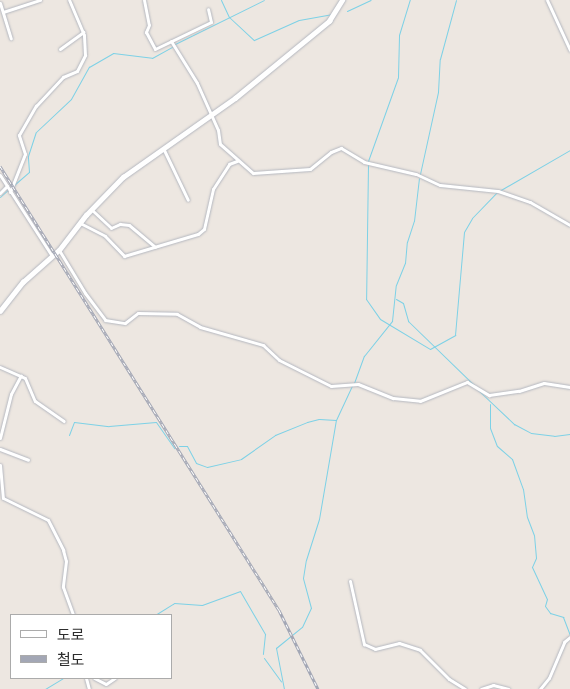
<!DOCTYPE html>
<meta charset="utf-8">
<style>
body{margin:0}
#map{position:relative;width:570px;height:689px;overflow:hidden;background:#ede7e1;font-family:Arial,"Noto Sans KR",sans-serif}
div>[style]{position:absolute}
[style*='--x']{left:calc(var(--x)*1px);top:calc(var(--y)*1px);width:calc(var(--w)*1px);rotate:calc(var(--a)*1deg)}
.stream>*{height:1px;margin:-0.5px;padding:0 0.5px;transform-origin:0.5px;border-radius:0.5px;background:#7dd1e6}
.roads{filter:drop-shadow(0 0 1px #b4b7bf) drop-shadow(0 0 1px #b4b7bf)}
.street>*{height:3px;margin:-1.5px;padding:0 1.5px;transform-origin:1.5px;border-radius:1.5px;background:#fff}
.secondary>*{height:4.5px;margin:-2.25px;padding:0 2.25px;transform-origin:2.25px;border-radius:2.25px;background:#fff}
.rail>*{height:3px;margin-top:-1.5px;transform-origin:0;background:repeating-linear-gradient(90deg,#fff 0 4px,#a3a7b5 0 8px);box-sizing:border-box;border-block:1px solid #a3a7b5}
span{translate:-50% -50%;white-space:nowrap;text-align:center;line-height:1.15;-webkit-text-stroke:4.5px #fff;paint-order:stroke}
.legend{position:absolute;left:10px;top:614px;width:162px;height:65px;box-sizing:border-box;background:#fff;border:1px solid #ababab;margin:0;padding:6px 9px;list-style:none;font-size:15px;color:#2d2d2d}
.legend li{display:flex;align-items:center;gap:10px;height:25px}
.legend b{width:25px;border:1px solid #ababab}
</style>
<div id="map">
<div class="stream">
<div style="--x:221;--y:0;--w:19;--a:65"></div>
<div style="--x:229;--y:17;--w:34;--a:43"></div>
<div style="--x:254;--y:40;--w:49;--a:-24"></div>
<div style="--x:299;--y:20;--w:34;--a:-10"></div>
<div style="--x:347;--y:11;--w:26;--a:-25"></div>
<div style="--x:175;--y:44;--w:99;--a:-26.3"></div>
<div style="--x:368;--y:161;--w:89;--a:-70.3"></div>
<div style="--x:398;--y:77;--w:42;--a:-88.6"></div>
<div style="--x:399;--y:35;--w:37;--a:-73"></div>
<div style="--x:368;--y:164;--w:135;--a:90.8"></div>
<div style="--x:366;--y:299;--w:24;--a:55"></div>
<div style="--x:380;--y:319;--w:58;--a:31"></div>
<div style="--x:430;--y:349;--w:29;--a:-29"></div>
<div style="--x:455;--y:335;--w:103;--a:-85"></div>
<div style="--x:464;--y:232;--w:16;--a:-60"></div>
<div style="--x:472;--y:218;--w:36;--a:-46"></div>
<div style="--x:420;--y:174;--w:84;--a:-77.6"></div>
<div style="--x:438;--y:92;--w:33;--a:-87"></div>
<div style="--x:440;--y:59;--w:61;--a:-74.8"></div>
<div style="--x:14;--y:185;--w:20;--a:-41"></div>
<div style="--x:29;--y:172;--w:16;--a:-94"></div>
<div style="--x:28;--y:156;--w:25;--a:-72"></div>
<div style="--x:36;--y:132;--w:48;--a:-43.3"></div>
<div style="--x:71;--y:99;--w:37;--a:-61"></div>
<div style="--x:89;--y:67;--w:28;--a:-30"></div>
<div style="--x:113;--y:53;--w:39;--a:7"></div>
<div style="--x:152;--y:58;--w:23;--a:-29"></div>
<div style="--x:499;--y:191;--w:82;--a:-30"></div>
<div style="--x:0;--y:197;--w:12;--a:-42"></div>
<div style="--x:396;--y:299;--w:8;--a:30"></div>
<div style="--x:403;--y:303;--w:19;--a:74"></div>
<div style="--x:408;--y:321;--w:92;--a:44.1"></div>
<div style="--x:354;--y:383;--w:29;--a:-70"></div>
<div style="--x:364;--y:356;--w:45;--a:-51.3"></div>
<div style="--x:392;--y:321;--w:36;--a:-84"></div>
<div style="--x:396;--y:285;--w:24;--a:-68"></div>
<div style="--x:405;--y:263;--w:21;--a:-85"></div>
<div style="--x:407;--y:242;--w:22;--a:-72"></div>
<div style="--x:414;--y:221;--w:43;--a:-83.4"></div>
<div style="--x:478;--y:390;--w:50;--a:43.4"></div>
<div style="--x:514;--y:424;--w:19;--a:28"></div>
<div style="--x:531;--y:433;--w:23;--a:7"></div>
<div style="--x:554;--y:436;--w:16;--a:-7"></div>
<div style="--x:490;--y:404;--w:24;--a:90"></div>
<div style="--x:490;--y:428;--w:19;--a:69"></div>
<div style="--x:497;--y:446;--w:20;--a:41"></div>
<div style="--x:512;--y:459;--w:32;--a:70"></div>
<div style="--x:523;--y:489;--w:28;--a:82"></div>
<div style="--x:527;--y:517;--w:19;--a:69"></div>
<div style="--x:534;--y:535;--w:23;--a:85"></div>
<div style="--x:536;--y:558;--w:10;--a:114"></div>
<div style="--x:532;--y:567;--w:35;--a:65"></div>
<div style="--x:547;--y:599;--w:7;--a:106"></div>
<div style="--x:545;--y:606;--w:9;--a:54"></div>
<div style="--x:550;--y:613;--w:14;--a:17"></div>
<div style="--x:563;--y:617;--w:19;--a:69"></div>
<div style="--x:69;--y:435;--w:14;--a:-69"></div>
<div style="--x:74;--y:422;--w:35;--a:7"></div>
<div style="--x:109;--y:426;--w:47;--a:-4.9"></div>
<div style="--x:156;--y:422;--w:32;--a:55"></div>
<div style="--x:179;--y:446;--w:8;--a:0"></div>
<div style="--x:187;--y:446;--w:19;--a:62"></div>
<div style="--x:196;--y:463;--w:12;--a:20"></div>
<div style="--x:207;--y:467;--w:35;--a:-13"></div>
<div style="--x:241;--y:459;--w:42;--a:-35.2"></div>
<div style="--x:275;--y:435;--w:35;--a:-22"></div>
<div style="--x:307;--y:422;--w:12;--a:-14"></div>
<div style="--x:319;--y:419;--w:17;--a:3"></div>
<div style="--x:155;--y:615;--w:22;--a:-32"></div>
<div style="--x:174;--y:603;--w:28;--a:4"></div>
<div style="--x:202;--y:605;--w:40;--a:-20.2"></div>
<div style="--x:240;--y:591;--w:50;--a:59.8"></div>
<div style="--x:265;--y:634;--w:20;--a:96"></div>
<div style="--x:264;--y:658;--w:29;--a:54"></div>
<div style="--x:45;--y:689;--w:21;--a:-31"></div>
<div style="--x:284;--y:689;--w:42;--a:-101"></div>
<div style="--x:276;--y:648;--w:33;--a:-39"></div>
<div style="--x:302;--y:627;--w:21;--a:-65"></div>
<div style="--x:311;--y:608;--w:31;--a:-105"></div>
<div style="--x:303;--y:578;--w:18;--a:-81"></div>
<div style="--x:306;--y:560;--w:43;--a:-72.4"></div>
<div style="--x:319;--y:519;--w:100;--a:-80.3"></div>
<div style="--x:336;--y:420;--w:38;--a:-65"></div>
</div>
<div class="roads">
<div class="street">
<div style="--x:144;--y:0;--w:25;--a:79"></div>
<div style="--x:149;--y:25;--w:8;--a:113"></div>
<div style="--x:146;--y:32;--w:19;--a:62"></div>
<div style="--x:155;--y:49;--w:62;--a:-25.7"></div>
<div style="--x:211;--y:22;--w:13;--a:-103"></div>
<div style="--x:547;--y:0;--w:55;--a:65.3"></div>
<div style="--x:0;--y:3;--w:37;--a:73"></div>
<div style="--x:3;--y:12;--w:39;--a:-18"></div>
<div style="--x:171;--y:41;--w:49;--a:58.2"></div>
<div style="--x:197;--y:83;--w:51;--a:65.9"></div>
<div style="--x:218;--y:130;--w:14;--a:82"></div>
<div style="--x:220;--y:144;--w:44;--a:41.3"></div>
<div style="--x:253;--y:173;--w:57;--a:-4"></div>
<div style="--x:310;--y:169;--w:27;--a:-39"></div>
<div style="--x:331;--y:152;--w:11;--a:-22"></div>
<div style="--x:341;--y:148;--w:27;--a:31"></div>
<div style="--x:364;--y:162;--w:53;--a:13"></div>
<div style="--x:416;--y:174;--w:26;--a:25"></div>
<div style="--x:440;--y:185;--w:58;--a:5.9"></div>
<div style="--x:498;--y:191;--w:34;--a:19"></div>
<div style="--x:530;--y:202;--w:46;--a:29.9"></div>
<div style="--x:60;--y:49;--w:29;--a:-36"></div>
<div style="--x:164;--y:150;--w:55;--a:64.4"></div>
<div style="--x:0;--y:175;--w:96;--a:57.3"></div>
<div style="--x:10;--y:192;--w:41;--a:-68.5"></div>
<div style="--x:25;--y:154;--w:20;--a:-108"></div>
<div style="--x:19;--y:135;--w:34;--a:-60"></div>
<div style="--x:36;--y:106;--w:40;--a:-47"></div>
<div style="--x:63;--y:77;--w:15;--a:-23"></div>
<div style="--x:77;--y:71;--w:18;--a:-63"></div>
<div style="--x:85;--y:55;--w:20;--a:-93"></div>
<div style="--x:84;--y:35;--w:38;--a:-113"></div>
<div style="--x:0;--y:193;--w:10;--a:-45"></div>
<div style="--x:92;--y:210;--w:26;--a:43"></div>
<div style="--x:111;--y:228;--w:10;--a:-24"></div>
<div style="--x:120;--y:224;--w:9;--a:6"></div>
<div style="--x:129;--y:225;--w:34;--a:40"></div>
<div style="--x:80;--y:223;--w:28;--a:27"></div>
<div style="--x:105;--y:236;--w:28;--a:46"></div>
<div style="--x:124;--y:256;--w:77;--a:-16.6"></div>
<div style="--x:198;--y:234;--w:8;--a:-40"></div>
<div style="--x:204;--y:229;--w:41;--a:-77.3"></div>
<div style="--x:213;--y:189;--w:30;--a:-57"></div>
<div style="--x:229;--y:164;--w:9;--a:-21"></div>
<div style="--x:59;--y:250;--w:50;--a:58.8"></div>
<div style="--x:85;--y:293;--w:34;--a:53"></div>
<div style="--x:105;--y:320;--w:20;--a:9"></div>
<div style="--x:125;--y:323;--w:16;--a:-38"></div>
<div style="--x:138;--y:313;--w:39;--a:1"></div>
<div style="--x:177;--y:314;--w:26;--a:29"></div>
<div style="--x:200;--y:327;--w:66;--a:15.9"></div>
<div style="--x:263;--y:345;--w:22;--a:43"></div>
<div style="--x:279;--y:360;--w:58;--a:26.6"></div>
<div style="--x:331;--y:386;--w:27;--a:-4"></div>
<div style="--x:358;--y:384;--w:38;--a:22"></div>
<div style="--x:393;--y:398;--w:27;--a:6"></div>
<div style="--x:420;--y:401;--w:51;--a:-22"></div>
<div style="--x:467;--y:382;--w:26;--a:31"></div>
<div style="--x:489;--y:395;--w:30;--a:-8"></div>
<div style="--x:519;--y:391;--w:26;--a:-18"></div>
<div style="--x:544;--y:383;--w:26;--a:9"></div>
<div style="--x:0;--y:367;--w:27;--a:24"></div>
<div style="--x:25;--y:378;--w:25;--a:67"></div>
<div style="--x:35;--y:401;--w:35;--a:35"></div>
<div style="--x:0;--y:438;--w:45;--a:-76"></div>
<div style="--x:11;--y:394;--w:21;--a:-62"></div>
<div style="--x:0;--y:449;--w:30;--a:21"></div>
<div style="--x:0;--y:465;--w:33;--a:85"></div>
<div style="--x:3;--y:498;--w:50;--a:26.1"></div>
<div style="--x:48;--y:520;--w:34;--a:63"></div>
<div style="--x:63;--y:550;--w:11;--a:75"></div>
<div style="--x:66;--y:561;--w:26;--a:97"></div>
<div style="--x:63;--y:587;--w:30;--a:70"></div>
<div style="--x:350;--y:581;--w:65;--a:77.5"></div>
<div style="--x:364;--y:644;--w:12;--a:24"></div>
<div style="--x:375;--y:649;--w:25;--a:-14"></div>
<div style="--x:399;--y:643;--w:22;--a:18"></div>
<div style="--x:420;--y:650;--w:41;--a:45"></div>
<div style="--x:449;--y:679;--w:19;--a:32"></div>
<div style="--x:86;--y:678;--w:11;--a:75"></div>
<div style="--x:94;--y:678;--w:13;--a:27"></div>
<div style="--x:106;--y:684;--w:11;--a:-34"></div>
<div style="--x:481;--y:689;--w:13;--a:-18"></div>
<div style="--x:493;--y:685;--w:16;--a:14"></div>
<div style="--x:540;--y:689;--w:14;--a:-51"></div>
<div style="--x:549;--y:678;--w:39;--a:-67"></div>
<div style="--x:564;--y:642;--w:8;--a:-40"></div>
</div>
<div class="secondary">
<div style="--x:0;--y:311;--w:37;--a:-52"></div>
<div style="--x:23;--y:282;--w:48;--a:-41.6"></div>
<div style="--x:59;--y:250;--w:44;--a:-52.4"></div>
<div style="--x:86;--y:215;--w:53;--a:-45.8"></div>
<div style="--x:123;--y:177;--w:137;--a:-35.2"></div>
<div style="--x:235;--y:98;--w:122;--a:-39.3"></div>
<div style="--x:329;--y:21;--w:25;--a:-58"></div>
</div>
</div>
<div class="rail">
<div style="--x:0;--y:166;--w:524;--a:57.86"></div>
<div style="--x:279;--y:610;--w:88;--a:63.7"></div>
</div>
<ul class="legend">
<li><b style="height:6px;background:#fff"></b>도로</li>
<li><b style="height:6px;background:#a3a7b5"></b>철도</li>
</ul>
</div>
